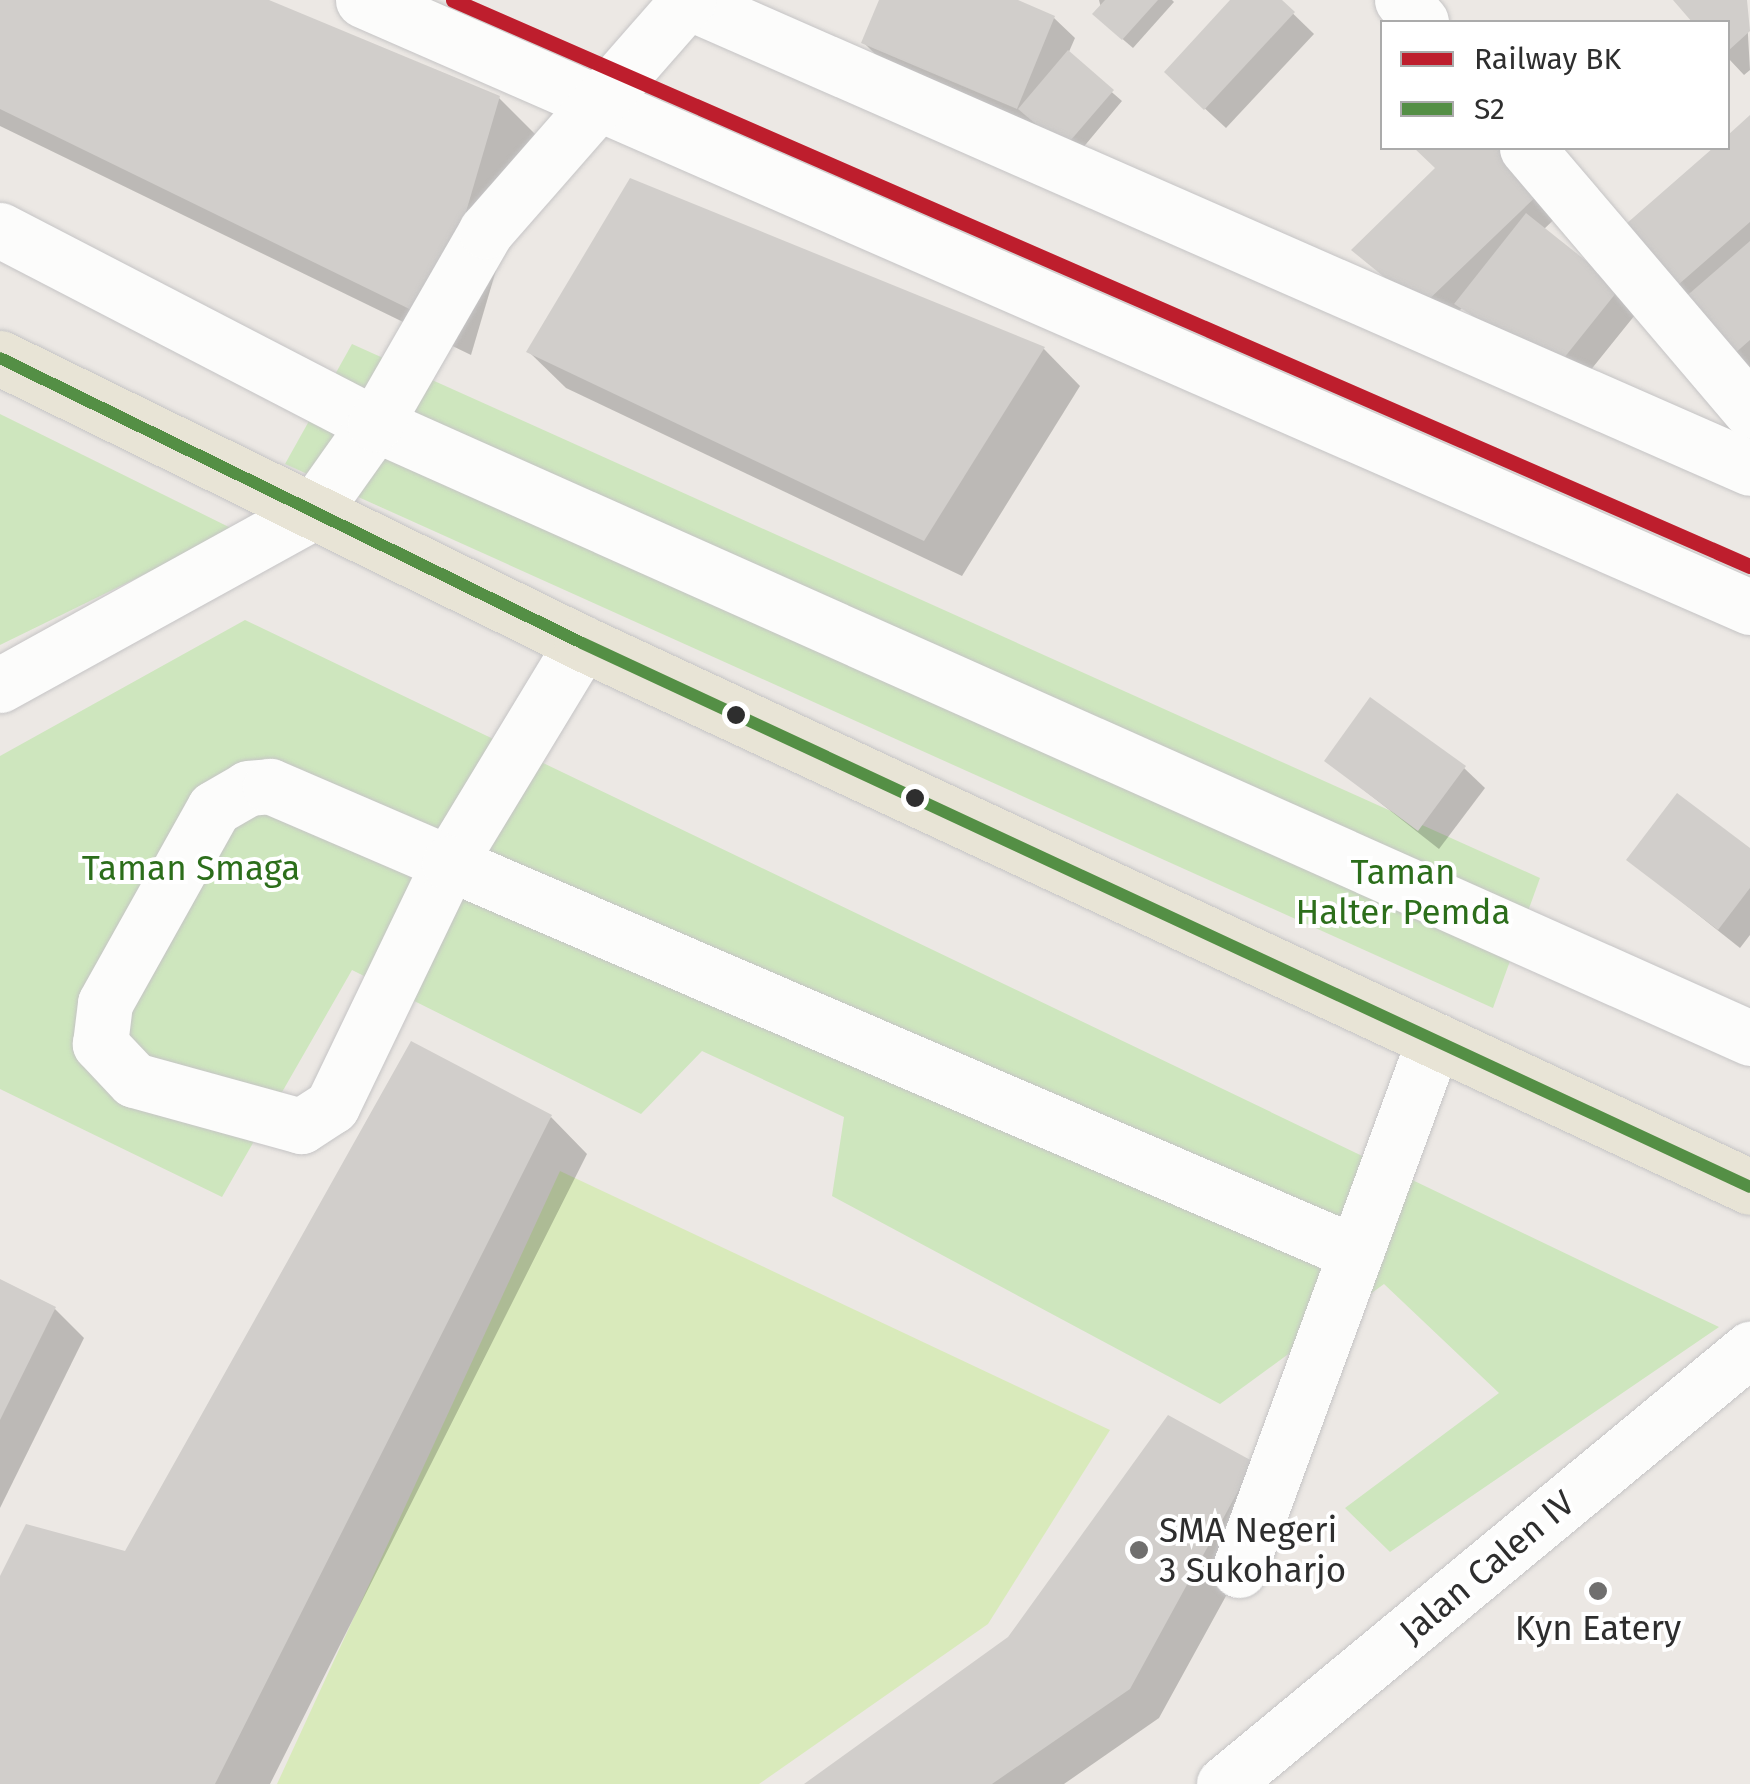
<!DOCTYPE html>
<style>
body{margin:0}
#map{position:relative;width:1750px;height:1784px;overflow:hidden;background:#ece8e4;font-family:"Fira Sans",sans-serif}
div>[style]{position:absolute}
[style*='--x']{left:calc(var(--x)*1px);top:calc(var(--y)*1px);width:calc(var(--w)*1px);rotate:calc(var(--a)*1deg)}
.green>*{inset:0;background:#cee6be}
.pitch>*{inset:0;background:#d9eabb}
.shadow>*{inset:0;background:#0003}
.building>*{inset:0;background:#d1cecb}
.roads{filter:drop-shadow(0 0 2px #c5c4c5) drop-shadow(0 0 2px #c5c4c5)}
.minor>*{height:55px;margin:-27.5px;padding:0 27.5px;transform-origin:27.5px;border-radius:27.5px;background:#fcfcfb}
.major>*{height:55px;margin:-27.5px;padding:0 27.5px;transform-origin:27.5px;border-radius:27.5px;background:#e8e4d6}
.bus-1>*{height:12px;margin:-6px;padding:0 6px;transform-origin:6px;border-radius:6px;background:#548f45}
.rail-1>*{height:15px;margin:-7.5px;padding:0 7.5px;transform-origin:7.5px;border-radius:7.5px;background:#be1e2d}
.dots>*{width:28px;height:28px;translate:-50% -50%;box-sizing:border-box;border:5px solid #fff;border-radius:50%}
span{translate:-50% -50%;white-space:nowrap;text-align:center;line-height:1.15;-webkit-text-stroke:8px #fff;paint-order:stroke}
.park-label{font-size:35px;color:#2c6e1b}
.poi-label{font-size:35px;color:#2e2e2e}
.left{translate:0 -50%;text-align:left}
.street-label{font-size:35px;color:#2e2e2e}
.legend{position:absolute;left:1380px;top:20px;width:350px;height:130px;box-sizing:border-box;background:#fff;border:2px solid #ababab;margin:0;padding:12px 18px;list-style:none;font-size:30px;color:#2e2e2e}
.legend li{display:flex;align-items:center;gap:20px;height:50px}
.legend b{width:50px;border:2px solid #ababab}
</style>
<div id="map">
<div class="green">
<div style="clip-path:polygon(352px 344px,1540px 878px,1493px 1008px,285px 464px)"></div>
<div style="clip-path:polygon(0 414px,235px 530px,0 645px)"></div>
<div style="clip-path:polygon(245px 620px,1719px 1327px,1390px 1552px,1345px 1508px,1499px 1393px,1384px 1284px,1220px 1404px,832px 1196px,844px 1117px,702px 1051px,641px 1114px,352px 970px,222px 1197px,0 1089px,0 756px)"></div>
</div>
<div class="pitch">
<div style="clip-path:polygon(560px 1171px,1110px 1430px,988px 1624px,759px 1784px,277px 1784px)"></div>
</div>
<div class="shadow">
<div style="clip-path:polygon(0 0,263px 0,499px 98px,536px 135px,471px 355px,0 126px)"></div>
<div style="clip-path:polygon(882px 0,1011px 0,1054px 18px,1075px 38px,1068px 54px,1122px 101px,1076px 156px,1037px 128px,884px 63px,864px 43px)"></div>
<div style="clip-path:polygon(1099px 0,1172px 0,1174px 2px,1133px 48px,1105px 24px)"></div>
<div style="clip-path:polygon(1234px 0,1279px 0,1314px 34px,1226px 128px,1187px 92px)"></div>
<div style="clip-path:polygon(1676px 0,1746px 0,1750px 70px,1744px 75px,1728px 58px,1728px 22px,1696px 22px)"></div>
<div style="clip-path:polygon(1750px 119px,1750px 378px,1621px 232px,1717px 148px,1728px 148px,1728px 138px)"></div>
<div style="clip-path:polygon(1417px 148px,1504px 148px,1565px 209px,1543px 230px,1639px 310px,1577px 387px,1462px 308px,1443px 326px,1354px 250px,1438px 168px)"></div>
<div style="clip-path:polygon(631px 181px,1044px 349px,1080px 386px,962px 576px,566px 388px,529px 352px)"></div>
<div style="clip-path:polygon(1327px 761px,1464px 768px,1485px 788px,1439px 849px)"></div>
<div style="clip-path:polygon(1750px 851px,1750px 935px,1740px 948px,1629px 860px)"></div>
<div style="clip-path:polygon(551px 1117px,587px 1154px,270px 1784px,0 1784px,0 1581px,126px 1554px)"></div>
<div style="clip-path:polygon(0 1282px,55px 1309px,84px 1338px,0 1508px)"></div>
<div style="clip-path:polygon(1169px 1418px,1282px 1494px,1159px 1718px,1064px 1784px,808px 1784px,1010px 1639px)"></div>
</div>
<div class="building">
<div style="clip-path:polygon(0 0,269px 0,500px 96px,434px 321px,0 109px)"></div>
<div style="clip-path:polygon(879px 0,1018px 0,1055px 16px,1017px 109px,861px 43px)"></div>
<div style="clip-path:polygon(1105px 0,1158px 0,1122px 40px,1092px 14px)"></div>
<div style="clip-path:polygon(1230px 0,1282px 0,1295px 12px,1204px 110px,1164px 72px)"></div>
<div style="clip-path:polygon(1673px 0,1747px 0,1750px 31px,1728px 51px,1728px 22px,1692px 22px)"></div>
<div style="clip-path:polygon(1068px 50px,1114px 90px,1064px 148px,1018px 109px)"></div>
<div style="clip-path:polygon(1750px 115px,1750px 222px,1670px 292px,1618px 231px,1713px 148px,1728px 148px,1728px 135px)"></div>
<div style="clip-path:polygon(1414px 148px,1507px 148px,1546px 187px,1421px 307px,1351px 250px,1435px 168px)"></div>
<div style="clip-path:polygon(630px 178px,1045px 347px,924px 541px,526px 352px)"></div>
<div style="clip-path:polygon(1526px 213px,1620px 288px,1556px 368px,1454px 304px)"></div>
<div style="clip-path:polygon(1750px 241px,1750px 340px,1725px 362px,1675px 306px)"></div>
<div style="clip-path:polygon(1370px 697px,1466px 766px,1418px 831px,1324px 761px)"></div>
<div style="clip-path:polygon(1677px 793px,1750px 848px,1750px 888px,1718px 930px,1626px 860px)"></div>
<div style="clip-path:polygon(411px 1041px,552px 1115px,215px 1784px,0 1784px,0 1576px,26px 1524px,125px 1551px)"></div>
<div style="clip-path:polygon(0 1279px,56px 1307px,0 1420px)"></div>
<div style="clip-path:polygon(1168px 1415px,1254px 1462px,1130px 1689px,992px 1784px,804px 1784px,1008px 1637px)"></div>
</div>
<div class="roads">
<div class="minor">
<div style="--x:363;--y:0;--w:1514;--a:23.64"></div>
<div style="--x:684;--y:0;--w:1164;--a:23.7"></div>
<div style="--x:1402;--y:0;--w:29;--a:49"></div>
<div style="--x:1527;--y:148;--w:344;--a:49.6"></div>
<div style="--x:0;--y:230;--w:422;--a:27.4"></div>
<div style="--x:375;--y:424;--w:1506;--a:24.06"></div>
<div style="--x:582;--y:643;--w:257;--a:121.2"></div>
<div style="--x:449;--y:863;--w:270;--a:115.7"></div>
<div style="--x:332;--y:1106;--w:37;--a:147"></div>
<div style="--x:301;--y:1126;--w:173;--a:-164.6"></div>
<div style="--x:134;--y:1080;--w:50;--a:-133.4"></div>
<div style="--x:100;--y:1044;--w:41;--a:-83"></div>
<div style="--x:105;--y:1003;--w:223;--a:-60.8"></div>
<div style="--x:214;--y:808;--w:39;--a:-30"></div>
<div style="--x:248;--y:788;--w:22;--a:-5"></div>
<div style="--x:270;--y:786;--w:195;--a:23.3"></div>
<div style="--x:449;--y:863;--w:987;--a:23.27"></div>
<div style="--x:0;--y:685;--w:356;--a:-28.9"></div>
<div style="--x:312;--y:513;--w:109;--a:-54.7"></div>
<div style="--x:375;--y:424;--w:223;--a:-60.1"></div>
<div style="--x:486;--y:231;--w:307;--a:-48.8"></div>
<div style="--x:1239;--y:1570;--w:565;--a:-69.8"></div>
<div style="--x:1224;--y:1784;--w:683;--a:-39.59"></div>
</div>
<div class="major">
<div style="--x:0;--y:358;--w:648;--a:26.09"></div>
<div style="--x:582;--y:643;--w:1288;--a:24.97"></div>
</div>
</div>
<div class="bus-1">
<div style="--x:0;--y:358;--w:648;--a:26.09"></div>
<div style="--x:582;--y:643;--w:1288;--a:24.97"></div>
</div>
<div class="rail-1">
<div style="--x:453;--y:0;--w:1415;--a:23.58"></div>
</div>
<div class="dots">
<div style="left:736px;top:715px;background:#2e2e2e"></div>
<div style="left:915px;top:798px;background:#2e2e2e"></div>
<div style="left:1139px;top:1550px;background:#706f6e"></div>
<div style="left:1598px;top:1591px;background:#706f6e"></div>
</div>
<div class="park-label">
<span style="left:191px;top:868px">Taman Smaga</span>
<span style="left:1403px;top:892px">Taman<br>Halter Pemda</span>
</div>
<div class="poi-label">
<span class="left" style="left:1159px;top:1550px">SMA Negeri<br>3 Sukoharjo</span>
<span style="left:1598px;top:1628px">Kyn Eatery</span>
</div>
<div class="street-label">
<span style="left:1487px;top:1567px;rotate:-40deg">Jalan Calen IV</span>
</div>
<ul class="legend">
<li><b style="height:12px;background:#be1e2d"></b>Railway BK</li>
<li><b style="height:12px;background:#548f45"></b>S2</li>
</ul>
</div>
